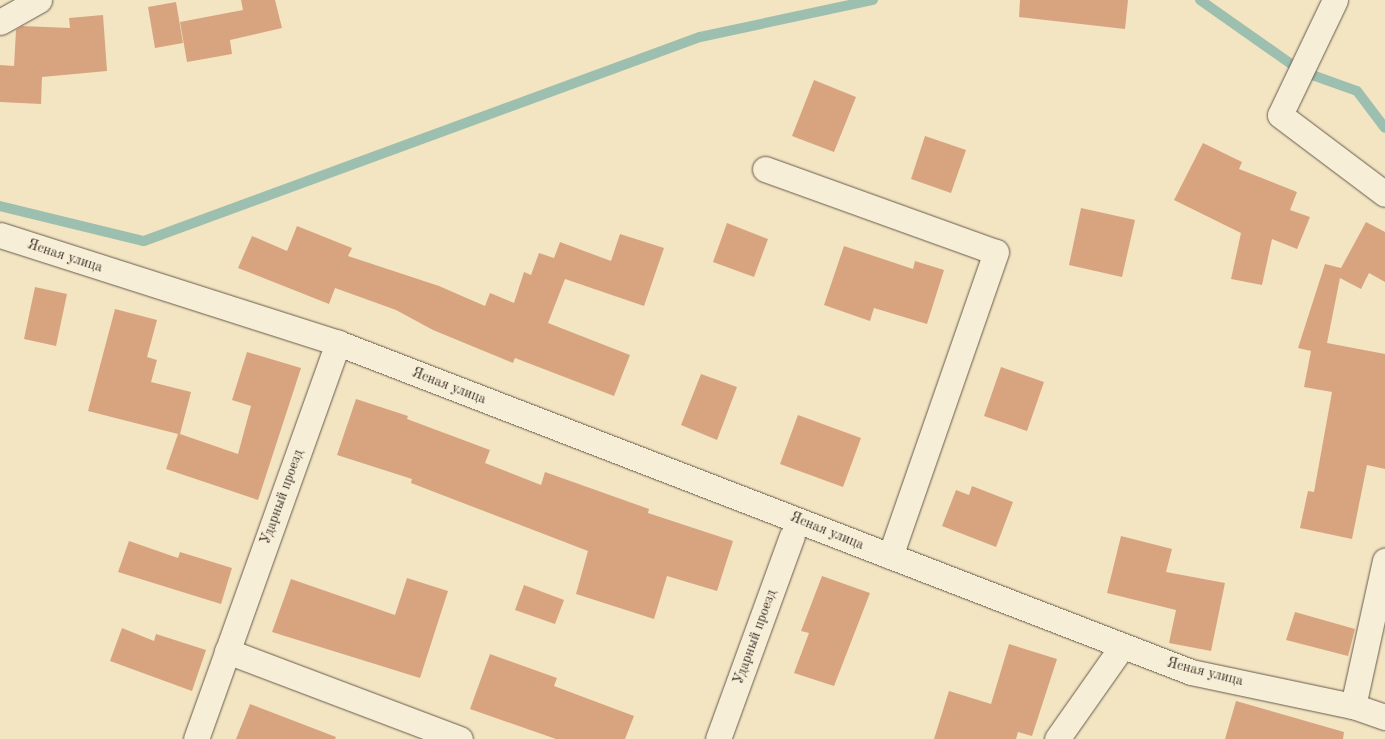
<!DOCTYPE html>
<meta charset="utf-8">
<style>
body{margin:0}
#map{position:relative;width:1385px;height:739px;overflow:hidden;background:#f3e5c2;font-family:"Old Standard TT",serif}
div>[style]{position:absolute}
[style*='--x']{left:calc(var(--x)*1px);top:calc(var(--y)*1px);width:calc(var(--w)*1px);rotate:calc(var(--a)*1deg)}
.stream>*{height:10px;margin:-5px;padding:0 5px;transform-origin:5px;border-radius:5px;background:#9cbfaf}
.building>*{inset:0;background:#d8a480}
.roads{filter:drop-shadow(0 0 1px #675a4c) drop-shadow(0 0 1px #675a4c)}
.street>*{height:25px;margin:-12.5px;padding:0 12.5px;transform-origin:12.5px;border-radius:12.5px;background:#f7eed7}
span{translate:-50% -50%;white-space:nowrap;text-align:center;line-height:1.15;-webkit-text-stroke:4.5px #f7eed7;paint-order:stroke}
.street-label{font-size:14px;color:#382c25}
</style>
<div id="map">
<div class="stream">
<div style="--x:1200;--y:0;--w:123;--a:35.1"></div>
<div style="--x:1301;--y:71;--w:59;--a:19.7"></div>
<div style="--x:1357;--y:91;--w:46;--a:52.9"></div>
<div style="--x:0;--y:206;--w:148;--a:13.7"></div>
<div style="--x:144;--y:241;--w:592;--a:-20.15"></div>
<div style="--x:700;--y:37;--w:177;--a:-12.1"></div>
</div>
<div class="building">
<div style="clip-path:polygon(241px 0,275px 0,282px 28px,230px 40px,232px 54px,187px 62px,180px 22px,243px 10px)"></div>
<div style="clip-path:polygon(1020px 0,1128px 0,1125px 29px,1019px 17px)"></div>
<div style="clip-path:polygon(176px 2px,183px 43px,155px 48px,148px 7px)"></div>
<div style="clip-path:polygon(103px 15px,107px 71px,42px 77px,41px 104px,0 102px,0 65px,14px 66px,16px 30px,22px 26px,70px 28px,69px 18px)"></div>
<div style="clip-path:polygon(814px 80px,856px 97px,834px 152px,792px 136px)"></div>
<div style="clip-path:polygon(925px 136px,966px 150px,951px 193px,911px 179px)"></div>
<div style="clip-path:polygon(1203px 143px,1242px 162px,1239px 169px,1297px 192px,1290px 210px,1310px 217px,1297px 249px,1272px 239px,1262px 285px,1231px 279px,1241px 233px,1174px 200px)"></div>
<div style="clip-path:polygon(1081px 208px,1135px 220px,1122px 277px,1069px 265px)"></div>
<div style="clip-path:polygon(1366px 222px,1385px 232px,1385px 282px,1369px 273px,1361px 289px,1340px 278px,1327px 343px,1385px 354px,1385px 469px,1367px 465px,1352px 539px,1300px 528px,1308px 491px,1314px 492px,1332px 392px,1304px 387px,1311px 351px,1298px 348px,1325px 264px,1341px 268px)"></div>
<div style="clip-path:polygon(727px 223px,768px 239px,754px 277px,713px 262px)"></div>
<div style="clip-path:polygon(297px 226px,352px 248px,348px 256px,439px 286px,485px 306px,490px 293px,514px 303px,524px 272px,531px 275px,539px 253px,554px 258px,560px 242px,611px 261px,620px 234px,664px 248px,644px 306px,565px 279px,548px 323px,630px 355px,614px 396px,515px 358px,513px 363px,433px 330px,396px 310px,335px 288px,329px 304px,238px 268px,252px 236px,287px 251px)"></div>
<div style="clip-path:polygon(844px 246px,913px 269px,915px 261px,944px 270px,927px 324px,874px 308px,870px 321px,824px 305px)"></div>
<div style="clip-path:polygon(35px 287px,67px 294px,56px 346px,24px 339px)"></div>
<div style="clip-path:polygon(115px 309px,157px 320px,147px 357px,157px 360px,151px 382px,191px 392px,180px 434px,238px 454px,251px 406px,232px 400px,247px 352px,301px 368px,258px 500px,166px 469px,178px 434px,88px 411px)"></div>
<div style="clip-path:polygon(1001px 367px,1044px 382px,1027px 431px,984px 416px)"></div>
<div style="clip-path:polygon(701px 374px,737px 387px,717px 440px,681px 425px)"></div>
<div style="clip-path:polygon(356px 399px,408px 416px,407px 419px,490px 450px,485px 463px,541px 485px,545px 472px,649px 509px,648px 513px,733px 541px,717px 591px,667px 576px,654px 619px,576px 594px,588px 551px,411px 483px,412px 479px,337px 455px)"></div>
<div style="clip-path:polygon(798px 415px,861px 438px,843px 487px,780px 464px)"></div>
<div style="clip-path:polygon(972px 486px,1013px 502px,996px 547px,942px 526px,956px 490px,969px 495px)"></div>
<div style="clip-path:polygon(1121px 536px,1172px 549px,1166px 572px,1225px 583px,1211px 651px,1169px 643px,1176px 610px,1107px 593px)"></div>
<div style="clip-path:polygon(129px 541px,178px 558px,180px 552px,232px 568px,221px 604px,118px 572px)"></div>
<div style="clip-path:polygon(822px 576px,870px 593px,834px 686px,794px 673px,809px 633px,801px 631px)"></div>
<div style="clip-path:polygon(407px 578px,448px 591px,420px 678px,272px 632px,291px 579px,395px 615px)"></div>
<div style="clip-path:polygon(524px 585px,564px 600px,555px 624px,515px 610px)"></div>
<div style="clip-path:polygon(1295px 612px,1355px 629px,1348px 656px,1286px 640px)"></div>
<div style="clip-path:polygon(122px 628px,154px 641px,156px 634px,206px 650px,192px 691px,110px 661px)"></div>
<div style="clip-path:polygon(1009px 644px,1057px 659px,1032px 736px,1018px 732px,1016px 739px,934px 739px,949px 691px,991px 704px)"></div>
<div style="clip-path:polygon(490px 654px,557px 678px,554px 686px,634px 716px,625px 739px,556px 739px,470px 709px)"></div>
<div style="clip-path:polygon(1236px 701px,1344px 732px,1343px 739px,1225px 739px)"></div>
<div style="clip-path:polygon(250px 704px,336px 737px,335px 739px,236px 739px)"></div>
</div>
<div class="roads">
<div class="street">
<div style="--x:1335;--y:0;--w:127;--a:115.6"></div>
<div style="--x:1280;--y:115;--w:131;--a:37"></div>
<div style="--x:0;--y:22;--w:45;--a:-29.4"></div>
<div style="--x:765;--y:169;--w:245;--a:19.8"></div>
<div style="--x:996;--y:252;--w:322;--a:109.2"></div>
<div style="--x:0;--y:235;--w:355;--a:17.7"></div>
<div style="--x:338;--y:343;--w:914;--a:21.09"></div>
<div style="--x:1191;--y:672;--w:166;--a:11.9"></div>
<div style="--x:1353;--y:706;--w:34;--a:19"></div>
<div style="--x:227;--y:651;--w:249;--a:20.7"></div>
<div style="--x:1353;--y:706;--w:149;--a:-77.6"></div>
<div style="--x:196;--y:739;--w:421;--a:-70.3"></div>
<div style="--x:718;--y:739;--w:216;--a:-70"></div>
<div style="--x:1057;--y:739;--w:111;--a:-54.9"></div>
</div>
</div>
<div class="street-label">
<span style="left:65px;top:256px;rotate:18deg">Ясная улица</span>
<span style="left:449px;top:386px;rotate:21deg">Ясная улица</span>
<span style="left:282px;top:497px;rotate:-70deg">Ударный проезд</span>
<span style="left:827px;top:531px;rotate:22deg">Ясная улица</span>
<span style="left:755px;top:637px;rotate:-70deg">Ударный проезд</span>
<span style="left:1205px;top:672px;rotate:14deg">Ясная улица</span>
</div>
</div>
